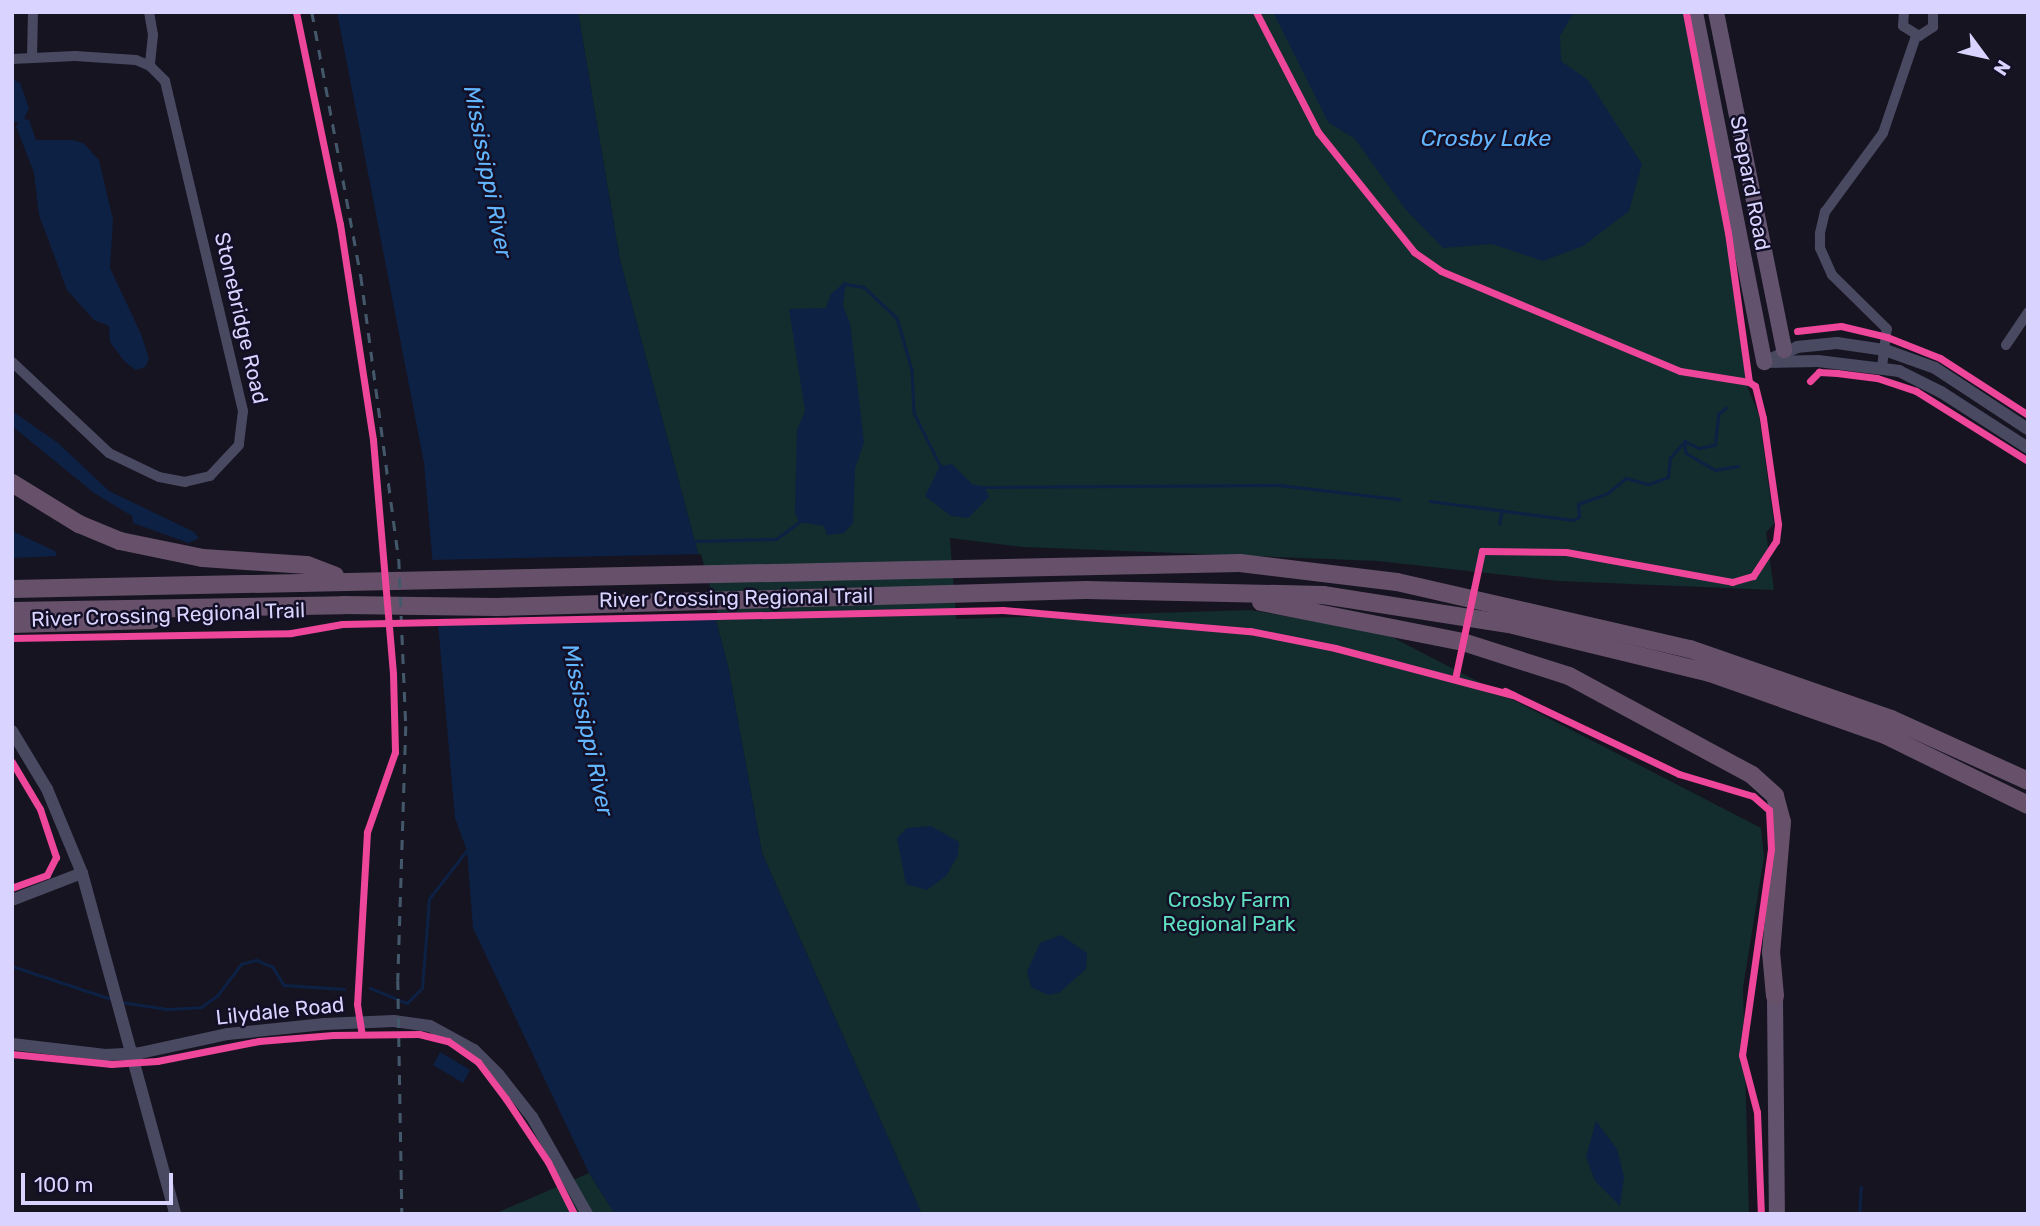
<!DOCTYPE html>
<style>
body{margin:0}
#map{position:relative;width:2040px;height:1226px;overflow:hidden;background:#161421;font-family:Rubik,sans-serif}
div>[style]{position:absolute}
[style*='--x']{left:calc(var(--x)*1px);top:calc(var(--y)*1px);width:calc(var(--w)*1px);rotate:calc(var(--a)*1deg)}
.green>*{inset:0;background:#132c2d}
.water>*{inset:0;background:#0d2144}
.pier>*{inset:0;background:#161421}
.stream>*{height:2.5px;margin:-1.25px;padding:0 1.25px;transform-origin:1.25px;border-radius:1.25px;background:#0d2144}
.minor>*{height:10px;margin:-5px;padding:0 5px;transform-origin:5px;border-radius:5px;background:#4a4962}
.tertiary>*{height:12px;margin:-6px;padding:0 6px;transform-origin:6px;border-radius:6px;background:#4a4962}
.trunk>*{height:16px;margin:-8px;padding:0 8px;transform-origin:8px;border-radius:8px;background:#62526e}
.motorway>*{height:18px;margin:-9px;padding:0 9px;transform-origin:9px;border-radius:9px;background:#67516a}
.rail>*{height:2.5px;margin-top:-1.25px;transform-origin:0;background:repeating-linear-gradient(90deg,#43596b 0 10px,transparent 0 19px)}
.cycleway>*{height:7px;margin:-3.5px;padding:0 3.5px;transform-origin:3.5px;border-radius:3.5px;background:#ed469a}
span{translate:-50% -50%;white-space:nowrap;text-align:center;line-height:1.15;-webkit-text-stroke:5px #130f26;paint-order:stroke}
.street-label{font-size:21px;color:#d9d4ff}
.park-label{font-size:21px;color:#5fe0c0}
.water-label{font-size:23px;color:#62b6ff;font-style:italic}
.frame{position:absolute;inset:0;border:14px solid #d9d4ff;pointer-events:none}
.north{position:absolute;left:1949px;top:21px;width:70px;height:70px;-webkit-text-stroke:5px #130f26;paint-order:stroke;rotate:123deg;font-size:19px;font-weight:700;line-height:28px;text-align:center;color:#d9d4ff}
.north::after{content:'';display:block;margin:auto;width:24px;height:32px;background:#d9d4ff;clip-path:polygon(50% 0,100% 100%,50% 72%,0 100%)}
.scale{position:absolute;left:21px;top:1173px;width:152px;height:32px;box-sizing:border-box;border:4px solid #d9d4ff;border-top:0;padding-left:9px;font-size:21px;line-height:24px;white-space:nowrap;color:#d9d4ff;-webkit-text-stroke:5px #130f26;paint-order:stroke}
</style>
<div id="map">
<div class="green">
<div style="clip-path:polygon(578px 12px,1694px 12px,1747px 386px,1759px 415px,1774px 524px,1766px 532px,1774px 590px,1559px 581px,1377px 561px,1023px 547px,950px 538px,956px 619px,1251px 610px,1386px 634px,1761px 828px,1764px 857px,1743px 988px,1749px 1214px,922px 1214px,762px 853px,728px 666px,620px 260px)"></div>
<div style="clip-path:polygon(589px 1173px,615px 1214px,494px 1214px)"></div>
</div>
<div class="water">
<div style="clip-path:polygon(337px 12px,578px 12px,620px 260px,728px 666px,762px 853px,922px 1214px,615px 1214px,589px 1173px,473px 928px,467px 851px,455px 818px,424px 463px)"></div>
<div style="clip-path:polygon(1273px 12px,1574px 12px,1560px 36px,1561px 61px,1588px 80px,1642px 164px,1629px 211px,1583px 246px,1543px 261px,1492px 244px,1443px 248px,1405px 209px,1355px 139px,1328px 122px)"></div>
<div style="clip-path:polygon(12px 79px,20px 83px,29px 108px,24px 119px,29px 120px,36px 140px,73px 140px,83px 143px,99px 160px,113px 220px,110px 268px,141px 334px,149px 359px,145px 367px,136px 370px,125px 362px,110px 342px,109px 326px,94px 320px,67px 290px,39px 215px,34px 173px,16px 126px,19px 123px,12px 121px)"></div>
<div style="clip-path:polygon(846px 281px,843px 306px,850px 323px,864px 442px,855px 469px,853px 523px,844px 533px,827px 535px,824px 526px,799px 522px,795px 513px,797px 430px,805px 411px,789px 309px,826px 308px,831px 294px)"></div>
<div style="clip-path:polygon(12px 411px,58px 443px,109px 491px,194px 532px,199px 538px,189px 543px,133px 523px,132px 516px,94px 493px,12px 426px)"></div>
<div style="clip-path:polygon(952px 464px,972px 484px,985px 487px,989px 497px,968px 518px,951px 516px,925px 496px,940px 466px)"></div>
<div style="clip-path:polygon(12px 531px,55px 551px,57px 556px,12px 558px)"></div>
<div style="clip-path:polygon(931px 826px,959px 842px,958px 855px,946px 876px,927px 890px,906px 884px,897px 838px,907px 828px)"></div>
<div style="clip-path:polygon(1061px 935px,1087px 953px,1086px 969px,1059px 993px,1048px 995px,1031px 987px,1027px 972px,1040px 943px)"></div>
<div style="clip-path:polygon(440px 1052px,470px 1070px,463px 1083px,433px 1065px)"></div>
<div style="clip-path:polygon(1596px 1121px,1617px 1149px,1624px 1177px,1620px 1206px,1595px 1181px,1586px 1157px)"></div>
</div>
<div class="pier">
<div style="clip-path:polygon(701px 554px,719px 619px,434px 624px,429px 560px)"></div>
</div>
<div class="stream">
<div style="--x:845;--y:284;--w:19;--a:9"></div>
<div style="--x:864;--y:287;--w:45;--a:43.2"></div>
<div style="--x:897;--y:318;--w:54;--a:73.9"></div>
<div style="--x:912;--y:370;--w:43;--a:87.3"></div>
<div style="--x:914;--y:413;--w:60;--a:63.4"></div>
<div style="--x:1685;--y:443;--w:10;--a:84"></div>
<div style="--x:1686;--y:453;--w:34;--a:30"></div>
<div style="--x:1715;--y:470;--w:23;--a:-10"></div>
<div style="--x:983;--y:487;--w:296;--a:-0.4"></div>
<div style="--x:1279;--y:485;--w:121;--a:6.7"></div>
<div style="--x:1430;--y:501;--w:144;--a:7.6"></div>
<div style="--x:1573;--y:520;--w:7;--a:-27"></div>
<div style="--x:1579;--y:517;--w:13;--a:-94"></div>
<div style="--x:1578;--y:504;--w:32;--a:-20"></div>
<div style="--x:1608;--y:493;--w:23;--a:-40"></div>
<div style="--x:1626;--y:478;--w:24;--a:15"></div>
<div style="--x:1649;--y:484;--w:20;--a:-20"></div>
<div style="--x:1668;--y:477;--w:19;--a:-84"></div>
<div style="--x:1670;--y:458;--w:23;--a:-49"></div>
<div style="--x:1685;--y:441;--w:16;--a:27"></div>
<div style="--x:1699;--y:448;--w:16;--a:-11"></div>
<div style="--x:1715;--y:445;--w:31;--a:-84"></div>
<div style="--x:1718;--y:414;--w:10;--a:-37"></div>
<div style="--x:1499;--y:524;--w:14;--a:-78"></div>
<div style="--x:694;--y:541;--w:82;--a:-1.4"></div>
<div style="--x:776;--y:539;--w:32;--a:-36"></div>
<div style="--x:12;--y:966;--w:104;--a:18.4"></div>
<div style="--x:370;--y:988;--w:40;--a:22"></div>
<div style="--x:407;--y:1003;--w:21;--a:-45"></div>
<div style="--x:422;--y:988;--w:89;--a:-85.5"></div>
<div style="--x:429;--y:899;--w:62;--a:-52.2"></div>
<div style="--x:121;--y:1002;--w:48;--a:8.5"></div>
<div style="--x:168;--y:1009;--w:33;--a:-3"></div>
<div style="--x:201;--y:1007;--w:19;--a:-35"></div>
<div style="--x:217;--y:996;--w:40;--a:-53"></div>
<div style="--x:241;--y:964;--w:16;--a:-15"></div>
<div style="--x:256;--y:960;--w:18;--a:22"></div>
<div style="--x:273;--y:967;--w:21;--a:59"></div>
<div style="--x:284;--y:985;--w:60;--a:3.8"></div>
<div style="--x:1859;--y:1214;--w:27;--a:-86"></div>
</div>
<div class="minor">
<div style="--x:149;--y:12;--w:23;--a:80"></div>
<div style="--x:153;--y:35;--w:31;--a:96"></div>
<div style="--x:1904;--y:12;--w:14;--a:94"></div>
<div style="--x:1903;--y:26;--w:19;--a:32"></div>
<div style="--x:1919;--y:36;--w:17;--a:-33"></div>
<div style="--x:1933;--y:27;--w:15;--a:-90"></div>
<div style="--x:32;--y:58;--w:46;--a:-88.8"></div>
<div style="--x:12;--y:59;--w:63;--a:-2.7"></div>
<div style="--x:75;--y:56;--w:61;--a:3.8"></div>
<div style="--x:136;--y:60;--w:15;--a:23"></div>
<div style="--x:150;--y:66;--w:21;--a:45"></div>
<div style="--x:165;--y:81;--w:339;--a:76.7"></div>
<div style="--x:243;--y:411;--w:34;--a:97"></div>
<div style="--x:239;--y:445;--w:42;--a:133.1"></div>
<div style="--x:210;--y:476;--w:26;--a:167"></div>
<div style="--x:185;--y:482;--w:26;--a:-169"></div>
<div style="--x:159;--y:477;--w:55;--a:-154.4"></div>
<div style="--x:109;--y:453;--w:133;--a:-136.8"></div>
<div style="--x:2006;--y:345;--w:40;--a:-56"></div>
<div style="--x:1882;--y:367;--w:38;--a:-83"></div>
<div style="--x:1887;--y:329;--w:77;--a:-135.5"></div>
<div style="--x:1832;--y:275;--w:30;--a:-114"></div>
<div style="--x:1820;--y:248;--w:15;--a:-90"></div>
<div style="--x:1820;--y:233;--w:22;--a:-77"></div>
<div style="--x:1825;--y:212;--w:98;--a:-53.7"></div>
<div style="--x:1883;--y:133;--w:102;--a:-71.2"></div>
</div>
<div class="tertiary">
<div style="--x:1764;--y:362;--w:36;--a:-24"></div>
<div style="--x:1797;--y:347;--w:40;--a:-5.7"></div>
<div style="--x:1837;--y:343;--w:49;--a:8.3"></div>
<div style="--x:1885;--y:350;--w:53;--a:19.8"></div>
<div style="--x:1935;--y:368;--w:111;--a:33.3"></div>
<div style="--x:1764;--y:362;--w:54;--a:-1.1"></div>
<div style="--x:1818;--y:361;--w:82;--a:7"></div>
<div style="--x:1899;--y:371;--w:47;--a:26.6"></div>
<div style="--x:1941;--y:392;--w:103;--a:32.8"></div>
<div style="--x:12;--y:731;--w:68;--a:58.9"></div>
<div style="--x:47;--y:789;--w:91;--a:67.4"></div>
<div style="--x:82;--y:873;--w:353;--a:74.7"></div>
<div style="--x:12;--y:900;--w:75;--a:-21.1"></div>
<div style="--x:12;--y:1044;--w:94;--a:6.7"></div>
<div style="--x:105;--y:1055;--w:35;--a:-3"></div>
<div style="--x:140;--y:1053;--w:90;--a:-12.2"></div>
<div style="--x:228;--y:1034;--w:97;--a:-5.9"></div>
<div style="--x:324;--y:1024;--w:70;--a:-2.5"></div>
<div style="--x:394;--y:1021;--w:36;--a:8"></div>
<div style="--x:430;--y:1026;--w:50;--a:28.6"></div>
<div style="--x:474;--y:1050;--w:34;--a:45"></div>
<div style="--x:498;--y:1074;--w:55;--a:51.7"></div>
<div style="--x:532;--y:1117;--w:112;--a:60.4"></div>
</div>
<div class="trunk">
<div style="--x:1695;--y:12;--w:357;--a:78.8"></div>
<div style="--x:1716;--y:12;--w:345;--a:78.6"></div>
<div style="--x:1775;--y:996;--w:218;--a:89.5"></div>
</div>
<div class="motorway">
<div style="--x:12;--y:483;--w:79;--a:31.5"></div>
<div style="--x:79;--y:524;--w:44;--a:22.5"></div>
<div style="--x:120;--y:541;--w:85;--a:11.6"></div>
<div style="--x:203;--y:558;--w:104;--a:3.9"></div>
<div style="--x:307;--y:565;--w:30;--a:21"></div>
<div style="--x:12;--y:589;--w:1228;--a:-1.21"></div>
<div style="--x:1240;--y:563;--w:158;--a:6.9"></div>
<div style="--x:1397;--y:582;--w:301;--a:12.9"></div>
<div style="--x:1690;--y:649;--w:213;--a:19.2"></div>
<div style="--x:1891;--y:719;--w:150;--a:24.3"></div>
<div style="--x:1261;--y:602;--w:206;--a:11.2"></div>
<div style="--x:1463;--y:642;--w:111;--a:17.8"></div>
<div style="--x:1569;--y:676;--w:208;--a:28.4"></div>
<div style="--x:1752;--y:775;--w:31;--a:42"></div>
<div style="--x:1775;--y:796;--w:27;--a:75"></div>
<div style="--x:1782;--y:822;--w:130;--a:94.8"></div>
<div style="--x:1771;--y:952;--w:44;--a:84.8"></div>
<div style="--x:12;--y:611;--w:331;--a:-1"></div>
<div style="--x:343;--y:605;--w:154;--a:0.7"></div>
<div style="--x:497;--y:607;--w:589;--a:-1.65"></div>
<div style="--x:1086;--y:590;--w:237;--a:1.2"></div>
<div style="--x:1323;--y:595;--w:188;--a:8.9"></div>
<div style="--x:1509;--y:624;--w:207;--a:13.7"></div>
<div style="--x:1710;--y:673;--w:186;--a:19.5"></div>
<div style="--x:1885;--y:735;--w:159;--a:26.1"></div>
<div style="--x:12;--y:624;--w:140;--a:-1.6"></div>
</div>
<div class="rail">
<div style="--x:312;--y:12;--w:269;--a:79.5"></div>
<div style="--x:361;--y:276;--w:286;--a:82.4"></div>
<div style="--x:399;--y:559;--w:167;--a:87.6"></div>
<div style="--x:406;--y:726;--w:254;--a:91.8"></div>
<div style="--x:398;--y:980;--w:234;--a:89"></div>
</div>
<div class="cycleway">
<div style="--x:296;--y:12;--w:217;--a:78.3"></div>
<div style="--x:340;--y:224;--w:219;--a:81.3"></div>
<div style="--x:373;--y:440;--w:235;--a:85.1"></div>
<div style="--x:393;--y:674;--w:78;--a:88.5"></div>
<div style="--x:395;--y:752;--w:85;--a:109.3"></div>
<div style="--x:367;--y:832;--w:172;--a:93.3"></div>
<div style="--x:357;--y:1004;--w:30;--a:81"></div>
<div style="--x:1256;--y:12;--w:135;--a:62.7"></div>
<div style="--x:1318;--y:132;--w:154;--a:51.3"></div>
<div style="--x:1414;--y:252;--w:33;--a:35"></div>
<div style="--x:1441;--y:271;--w:259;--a:22.7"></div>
<div style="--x:1680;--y:371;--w:70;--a:9.1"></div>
<div style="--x:1797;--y:331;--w:44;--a:-6.5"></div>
<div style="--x:1841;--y:326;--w:47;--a:13.4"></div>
<div style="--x:1887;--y:337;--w:57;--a:21.6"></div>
<div style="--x:1940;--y:358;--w:105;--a:32.9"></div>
<div style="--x:1810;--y:381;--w:13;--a:-45"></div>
<div style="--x:1819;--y:372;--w:18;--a:3"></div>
<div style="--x:1837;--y:373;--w:40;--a:7.1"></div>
<div style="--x:1877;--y:378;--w:41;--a:18.4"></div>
<div style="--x:1916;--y:391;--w:132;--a:32"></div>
<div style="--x:12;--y:638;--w:279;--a:-1"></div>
<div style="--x:291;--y:633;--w:52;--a:-10"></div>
<div style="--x:342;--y:624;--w:661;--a:-1.21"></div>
<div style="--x:1003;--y:610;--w:248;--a:4.9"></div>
<div style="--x:1250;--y:631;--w:87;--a:11.3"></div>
<div style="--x:1335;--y:648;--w:184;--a:14.8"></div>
<div style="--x:1455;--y:679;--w:131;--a:-78.1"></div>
<div style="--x:1482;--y:551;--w:84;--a:0.7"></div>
<div style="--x:1566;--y:552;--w:169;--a:10.2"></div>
<div style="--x:1732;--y:582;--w:22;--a:-16"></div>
<div style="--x:1753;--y:576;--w:42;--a:-56.7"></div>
<div style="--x:1776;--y:541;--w:17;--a:-83"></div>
<div style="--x:1778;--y:524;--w:107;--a:-98.1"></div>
<div style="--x:1763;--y:418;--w:33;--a:-104"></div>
<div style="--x:1755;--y:386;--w:7;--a:-146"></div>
<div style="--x:1749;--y:382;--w:150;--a:-98"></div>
<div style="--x:1728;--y:233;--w:225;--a:-100.8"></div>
<div style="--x:1505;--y:691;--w:193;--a:25.5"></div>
<div style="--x:1679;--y:774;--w:77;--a:16.6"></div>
<div style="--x:1753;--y:796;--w:21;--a:41"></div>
<div style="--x:1769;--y:810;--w:39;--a:87"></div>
<div style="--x:1771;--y:849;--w:208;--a:98"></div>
<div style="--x:1742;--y:1055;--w:59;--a:75.3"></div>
<div style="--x:1757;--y:1112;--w:102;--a:87.8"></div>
<div style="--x:12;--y:762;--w:55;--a:59.2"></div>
<div style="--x:40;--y:809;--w:51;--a:71.6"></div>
<div style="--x:56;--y:857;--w:20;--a:117"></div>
<div style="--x:47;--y:875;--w:37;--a:160"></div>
<div style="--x:12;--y:1054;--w:100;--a:5.8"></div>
<div style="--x:111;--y:1064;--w:46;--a:-3.7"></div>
<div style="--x:157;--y:1061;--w:104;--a:-11.1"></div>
<div style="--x:259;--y:1041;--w:74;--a:-4.6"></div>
<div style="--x:333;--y:1035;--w:86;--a:-0.7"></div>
<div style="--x:419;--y:1034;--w:30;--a:14"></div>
<div style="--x:448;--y:1041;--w:37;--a:35"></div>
<div style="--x:478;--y:1062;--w:46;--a:52.9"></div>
<div style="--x:506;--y:1099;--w:76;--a:56.3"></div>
<div style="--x:548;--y:1162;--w:58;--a:63.4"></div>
</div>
<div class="street-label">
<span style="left:1750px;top:183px;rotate:79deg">Shepard Road</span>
<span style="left:241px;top:318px;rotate:77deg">Stonebridge Road</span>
<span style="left:736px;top:598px;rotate:-1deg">River Crossing Regional Trail</span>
<span style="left:168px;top:615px;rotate:-2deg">River Crossing Regional Trail</span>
<span style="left:280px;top:1011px;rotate:-6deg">Lilydale Road</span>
</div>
<div class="park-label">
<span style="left:1229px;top:912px">Crosby Farm<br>Regional Park</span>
</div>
<div class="water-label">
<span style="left:1486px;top:138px">Crosby Lake</span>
<span style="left:488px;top:172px;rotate:79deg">Mississippi River</span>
<span style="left:588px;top:730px;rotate:78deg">Mississippi River</span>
</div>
<div class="frame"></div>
<div class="north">N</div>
<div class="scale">100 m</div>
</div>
